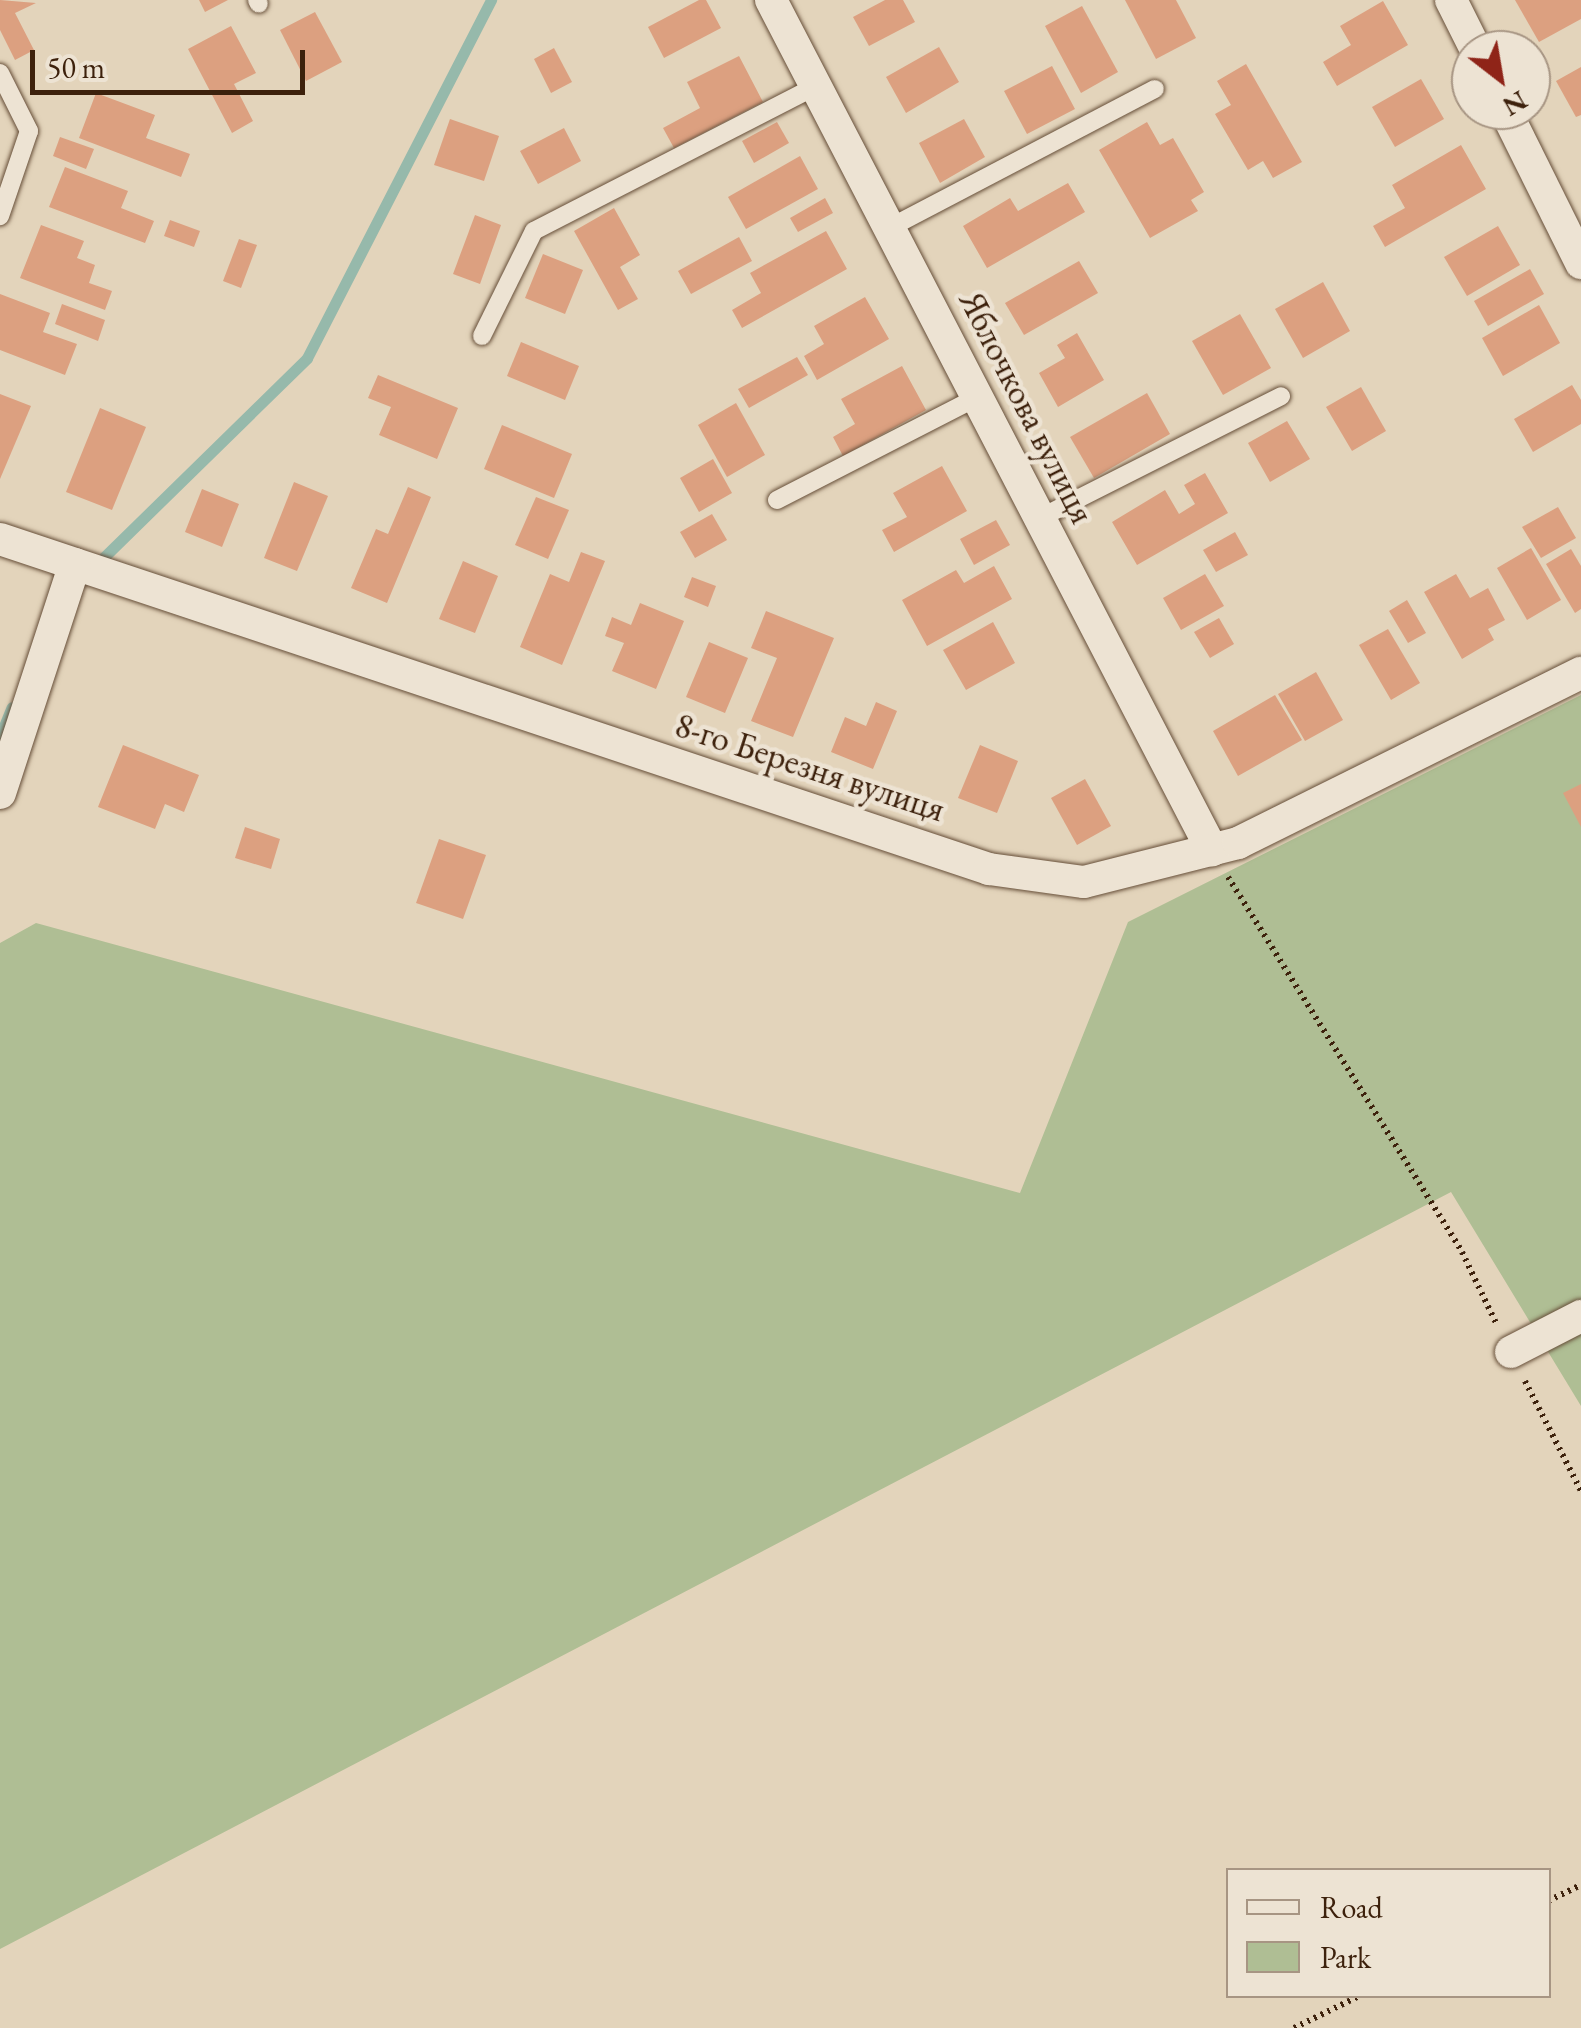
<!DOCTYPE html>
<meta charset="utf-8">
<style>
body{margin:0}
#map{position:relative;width:1581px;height:2028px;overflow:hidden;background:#e3d4bb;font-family:"EB Garamond",serif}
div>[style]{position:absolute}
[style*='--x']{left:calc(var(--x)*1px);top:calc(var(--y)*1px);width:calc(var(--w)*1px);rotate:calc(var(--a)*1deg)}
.green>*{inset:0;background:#afbe94}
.stream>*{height:11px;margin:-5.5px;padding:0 5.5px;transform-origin:5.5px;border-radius:5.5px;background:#96b9ab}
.building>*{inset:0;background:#dca080}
.path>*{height:6px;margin-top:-3px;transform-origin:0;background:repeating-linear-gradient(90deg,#3d210c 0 2.5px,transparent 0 7.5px)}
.roads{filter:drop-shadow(0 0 2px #664e38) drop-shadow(0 0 2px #664e38)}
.lane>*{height:18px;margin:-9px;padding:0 9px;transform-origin:9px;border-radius:9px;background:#ede3d3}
.street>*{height:32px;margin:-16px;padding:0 16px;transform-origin:16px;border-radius:16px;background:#ede3d3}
span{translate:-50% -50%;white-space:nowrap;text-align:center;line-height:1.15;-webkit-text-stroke:9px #ede3d3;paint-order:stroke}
.street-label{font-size:35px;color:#3d210c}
.legend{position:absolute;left:1226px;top:1868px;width:325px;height:130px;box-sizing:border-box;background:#ede3d3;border:2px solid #a79583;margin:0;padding:12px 18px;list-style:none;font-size:30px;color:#3d210c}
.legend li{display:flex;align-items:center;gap:20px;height:50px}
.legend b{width:50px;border:2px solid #a79583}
.north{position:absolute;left:1451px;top:30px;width:100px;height:100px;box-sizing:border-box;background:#ede3d3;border:2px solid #a79583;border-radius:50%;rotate:149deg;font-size:28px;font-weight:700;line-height:40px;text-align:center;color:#3d210c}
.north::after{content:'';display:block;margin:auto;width:35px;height:45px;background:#8f2418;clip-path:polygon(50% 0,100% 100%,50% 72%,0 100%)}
.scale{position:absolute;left:30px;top:50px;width:275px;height:45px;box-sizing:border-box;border:5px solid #3d210c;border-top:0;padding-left:12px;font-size:30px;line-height:35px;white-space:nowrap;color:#3d210c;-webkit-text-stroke:8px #ede3d3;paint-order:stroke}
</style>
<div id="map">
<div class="green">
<div style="clip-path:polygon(1581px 695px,1581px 1406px,1451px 1192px,0 1949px,0 943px,36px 923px,1020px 1193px,1128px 922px)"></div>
</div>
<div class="stream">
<div style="--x:102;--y:559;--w:287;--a:-44.4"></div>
<div style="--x:307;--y:358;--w:403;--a:-62.8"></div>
<div style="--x:0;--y:736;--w:31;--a:-68"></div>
</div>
<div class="building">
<div style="clip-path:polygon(0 0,36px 3px,15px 13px,34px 50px,15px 60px,0 30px)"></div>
<div style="clip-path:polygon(199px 0,228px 0,205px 12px)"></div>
<div style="clip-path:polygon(699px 0,706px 0,721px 28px,664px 58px,648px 27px)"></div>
<div style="clip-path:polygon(885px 0,903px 0,915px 22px,869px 46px,853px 17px)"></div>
<div style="clip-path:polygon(1125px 0,1176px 0,1196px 38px,1156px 59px)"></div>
<div style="clip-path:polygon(1515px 0,1581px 0,1581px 19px,1539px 42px)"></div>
<div style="clip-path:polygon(1383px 1px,1408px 45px,1337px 86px,1323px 62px,1351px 45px,1340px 26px)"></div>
<div style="clip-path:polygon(1082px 6px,1118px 72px,1081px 93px,1045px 26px)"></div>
<div style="clip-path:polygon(315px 12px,342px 62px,306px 81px,280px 30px)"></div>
<div style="clip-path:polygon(231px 26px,256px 73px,234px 84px,253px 121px,232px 133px,188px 49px)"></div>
<div style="clip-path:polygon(939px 47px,959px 82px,906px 113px,886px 77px)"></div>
<div style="clip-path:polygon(554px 48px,572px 82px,551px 93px,534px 59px)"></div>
<div style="clip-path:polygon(739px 56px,763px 102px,674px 148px,663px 128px,700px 108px,687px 82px)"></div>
<div style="clip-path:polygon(1246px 64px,1302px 162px,1273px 178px,1263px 161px,1248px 170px,1215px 114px,1231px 105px,1217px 81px)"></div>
<div style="clip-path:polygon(1052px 66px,1075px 109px,1027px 134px,1004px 91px)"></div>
<div style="clip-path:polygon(1581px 67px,1581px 115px,1576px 117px,1556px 81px)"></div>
<div style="clip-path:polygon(1421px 79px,1444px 119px,1395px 147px,1372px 107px)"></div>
<div style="clip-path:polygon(96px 93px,155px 115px,146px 138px,190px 154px,181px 177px,79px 138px)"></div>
<div style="clip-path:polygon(450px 119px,499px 136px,484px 181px,434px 165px)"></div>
<div style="clip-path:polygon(964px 119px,985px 157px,940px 183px,919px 143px)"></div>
<div style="clip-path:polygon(777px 122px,789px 143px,754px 163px,742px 141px)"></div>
<div style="clip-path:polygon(1147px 122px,1160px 145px,1173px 138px,1204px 192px,1191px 200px,1198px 211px,1150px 238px,1099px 150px)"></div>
<div style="clip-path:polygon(564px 128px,581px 161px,538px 184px,520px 151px)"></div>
<div style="clip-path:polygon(60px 137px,94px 149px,86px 169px,53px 156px)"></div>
<div style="clip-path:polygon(1461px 145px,1486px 189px,1385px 247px,1373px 226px,1405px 208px,1392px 185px)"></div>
<div style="clip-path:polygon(800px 156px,818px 189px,746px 229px,728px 197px)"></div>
<div style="clip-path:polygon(65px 167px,128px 191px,121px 208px,154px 221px,145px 243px,49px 207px)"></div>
<div style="clip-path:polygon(1068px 183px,1085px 212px,987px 268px,963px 226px,1010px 198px,1018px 211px)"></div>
<div style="clip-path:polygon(825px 198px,833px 213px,798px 232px,790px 218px)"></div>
<div style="clip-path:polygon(614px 208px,640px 255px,620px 267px,638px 299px,618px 310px,574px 231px)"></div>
<div style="clip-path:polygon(475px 215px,501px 225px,480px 284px,453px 274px)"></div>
<div style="clip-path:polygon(170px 220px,200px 231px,194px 247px,164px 236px)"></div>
<div style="clip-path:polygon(41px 225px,84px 241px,77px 258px,95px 265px,89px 283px,112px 291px,105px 310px,20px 278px)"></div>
<div style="clip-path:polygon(1498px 226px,1520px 265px,1467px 296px,1444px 257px)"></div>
<div style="clip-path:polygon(826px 231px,847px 269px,742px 328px,732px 310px,761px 293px,750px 273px)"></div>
<div style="clip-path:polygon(739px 237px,752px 261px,691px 294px,678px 271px)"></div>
<div style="clip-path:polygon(239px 239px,257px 245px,241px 288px,223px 281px)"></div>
<div style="clip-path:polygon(543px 254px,583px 270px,565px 314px,525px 298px)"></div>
<div style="clip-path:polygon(1079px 261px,1098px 293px,1024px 335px,1005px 303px)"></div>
<div style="clip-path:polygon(1530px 269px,1544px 294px,1488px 326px,1474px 301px)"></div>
<div style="clip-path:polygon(1323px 282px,1350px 331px,1303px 358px,1275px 309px)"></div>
<div style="clip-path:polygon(0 294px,50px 313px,43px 332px,77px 344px,65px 375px,0 350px)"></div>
<div style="clip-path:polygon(865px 297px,889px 339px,817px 380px,804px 356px,824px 344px,814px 326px)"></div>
<div style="clip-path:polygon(62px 304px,105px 320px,98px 341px,55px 324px)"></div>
<div style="clip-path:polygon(1539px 305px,1560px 343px,1503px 376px,1482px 338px)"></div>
<div style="clip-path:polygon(1240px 314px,1271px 368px,1223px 395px,1192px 341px)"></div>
<div style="clip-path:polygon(1077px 333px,1104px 380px,1058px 407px,1039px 373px,1065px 358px,1057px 345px)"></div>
<div style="clip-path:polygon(521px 342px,579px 366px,565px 400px,507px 376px)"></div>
<div style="clip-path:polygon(797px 357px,808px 375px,749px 408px,738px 389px)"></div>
<div style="clip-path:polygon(902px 366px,926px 410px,843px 456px,833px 437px,855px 424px,841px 399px)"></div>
<div style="clip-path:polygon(378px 375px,458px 408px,437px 459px,379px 435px,391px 407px,368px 398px)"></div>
<div style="clip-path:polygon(1572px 385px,1581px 400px,1581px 424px,1533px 452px,1514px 419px)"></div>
<div style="clip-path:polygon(1361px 387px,1386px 431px,1352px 451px,1326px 407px)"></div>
<div style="clip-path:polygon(1147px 393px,1170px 434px,1094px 478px,1070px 437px)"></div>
<div style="clip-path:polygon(0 394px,31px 406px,0 479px)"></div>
<div style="clip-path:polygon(736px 403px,765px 455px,727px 477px,698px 425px)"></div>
<div style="clip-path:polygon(100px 408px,146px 427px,112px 510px,66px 492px)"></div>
<div style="clip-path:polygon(1287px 421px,1310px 459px,1270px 482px,1248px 443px)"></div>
<div style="clip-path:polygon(502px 425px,572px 454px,554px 498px,484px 469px)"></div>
<div style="clip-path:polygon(713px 459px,732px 493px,699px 512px,680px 478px)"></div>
<div style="clip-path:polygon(942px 466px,967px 511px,894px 552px,882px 530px,907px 517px,893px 493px)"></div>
<div style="clip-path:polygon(1205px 473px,1228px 513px,1137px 565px,1112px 522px,1165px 490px,1179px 514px,1195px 504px,1184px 485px)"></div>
<div style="clip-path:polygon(294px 482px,328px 496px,297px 571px,264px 558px)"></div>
<div style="clip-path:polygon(408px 487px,431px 497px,387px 603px,351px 588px,376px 529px,388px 534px)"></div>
<div style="clip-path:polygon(202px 489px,239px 504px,222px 547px,185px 532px)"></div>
<div style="clip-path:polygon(536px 497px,569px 510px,548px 559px,515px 545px)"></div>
<div style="clip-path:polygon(1558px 507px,1576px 538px,1541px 558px,1522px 527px)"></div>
<div style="clip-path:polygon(712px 514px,727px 540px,695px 558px,680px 532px)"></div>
<div style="clip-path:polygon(996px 520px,1010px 545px,974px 565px,960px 539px)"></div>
<div style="clip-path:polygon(1235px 532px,1248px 555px,1216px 572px,1203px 550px)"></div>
<div style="clip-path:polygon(1531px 548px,1561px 600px,1527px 620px,1497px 568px)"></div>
<div style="clip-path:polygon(1571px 549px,1581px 566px,1581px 609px,1575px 613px,1546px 564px)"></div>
<div style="clip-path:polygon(581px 552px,605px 561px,562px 665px,520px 647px,550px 574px,569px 582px)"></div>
<div style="clip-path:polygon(463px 561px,498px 576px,475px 633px,439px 619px)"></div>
<div style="clip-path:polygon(994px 566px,1012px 599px,927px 646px,902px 600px,956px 570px,964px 583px)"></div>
<div style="clip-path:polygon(1205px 574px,1224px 606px,1181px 630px,1163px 598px)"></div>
<div style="clip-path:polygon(1456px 574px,1470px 598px,1488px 588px,1505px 620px,1488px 629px,1494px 640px,1462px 659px,1424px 592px)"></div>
<div style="clip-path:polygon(692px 577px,716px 586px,708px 607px,684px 597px)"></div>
<div style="clip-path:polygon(1407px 600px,1426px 633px,1408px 643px,1389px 611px)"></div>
<div style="clip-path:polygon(640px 603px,684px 621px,656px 689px,612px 671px,624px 643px,605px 636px,612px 617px,631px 625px)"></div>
<div style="clip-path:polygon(766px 611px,834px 638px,793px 737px,751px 721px,777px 658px,751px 648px)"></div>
<div style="clip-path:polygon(1219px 618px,1234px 644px,1210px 658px,1194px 632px)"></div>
<div style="clip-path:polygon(993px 622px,1015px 663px,966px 690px,943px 650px)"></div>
<div style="clip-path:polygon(1388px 629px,1420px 683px,1391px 700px,1359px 645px)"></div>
<div style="clip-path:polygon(709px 642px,748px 658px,725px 713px,686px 697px)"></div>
<div style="clip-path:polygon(1316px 672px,1343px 720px,1305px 741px,1278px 694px)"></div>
<div style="clip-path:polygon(1275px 695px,1302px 740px,1238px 776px,1213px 731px)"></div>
<div style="clip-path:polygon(876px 702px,897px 711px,873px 769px,831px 752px,845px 717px,866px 726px)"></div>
<div style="clip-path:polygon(123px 745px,199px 775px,184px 812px,165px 804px,155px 829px,98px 807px)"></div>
<div style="clip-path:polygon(980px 745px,1018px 761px,997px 813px,958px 798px)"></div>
<div style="clip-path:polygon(1085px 779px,1111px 826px,1077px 845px,1051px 798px)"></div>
<div style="clip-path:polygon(1581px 784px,1581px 827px,1563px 793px)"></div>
<div style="clip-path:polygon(245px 827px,280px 839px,271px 869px,235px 858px)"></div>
<div style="clip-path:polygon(439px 839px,486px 855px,463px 919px,416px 903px)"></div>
</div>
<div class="path">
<div style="--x:1228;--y:877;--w:442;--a:58"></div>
<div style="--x:1462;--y:1252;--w:81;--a:64.4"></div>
<div style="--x:1525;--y:1381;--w:123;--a:63"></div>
<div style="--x:1548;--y:1901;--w:37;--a:-26"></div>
<div style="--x:1294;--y:2028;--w:72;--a:-26.2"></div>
</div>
<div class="roads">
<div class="lane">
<div style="--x:257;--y:0;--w:4;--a:63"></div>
<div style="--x:0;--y:73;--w:65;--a:63.4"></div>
<div style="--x:29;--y:131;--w:90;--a:108.8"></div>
<div style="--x:889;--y:228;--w:300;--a:-27.6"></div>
<div style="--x:482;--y:336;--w:117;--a:-63.7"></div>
<div style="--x:534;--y:231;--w:317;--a:-27.2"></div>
<div style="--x:777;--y:500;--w:225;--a:-27.2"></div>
<div style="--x:1040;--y:518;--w:270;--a:-26.8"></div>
</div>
<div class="street">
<div style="--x:771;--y:0;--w:958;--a:62.58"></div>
<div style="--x:1451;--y:0;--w:56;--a:63.4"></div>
<div style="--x:1505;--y:110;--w:171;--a:63.6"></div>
<div style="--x:0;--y:539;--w:1043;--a:18.45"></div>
<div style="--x:989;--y:869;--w:96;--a:7.8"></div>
<div style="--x:1084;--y:882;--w:159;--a:-14.2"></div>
<div style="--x:1238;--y:843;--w:383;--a:-26.4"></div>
<div style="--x:0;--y:793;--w:241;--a:-71.9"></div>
<div style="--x:1511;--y:1352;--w:79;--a:-27.2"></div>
</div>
</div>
<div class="street-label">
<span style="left:1027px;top:407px;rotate:63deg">Яблочкова вулиця</span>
<span style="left:810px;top:767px;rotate:18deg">8-го Березня вулиця</span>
</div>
<ul class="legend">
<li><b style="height:12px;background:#ede3d3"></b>Road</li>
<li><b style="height:28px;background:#afbe94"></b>Park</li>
</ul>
<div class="north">N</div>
<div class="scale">50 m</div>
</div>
